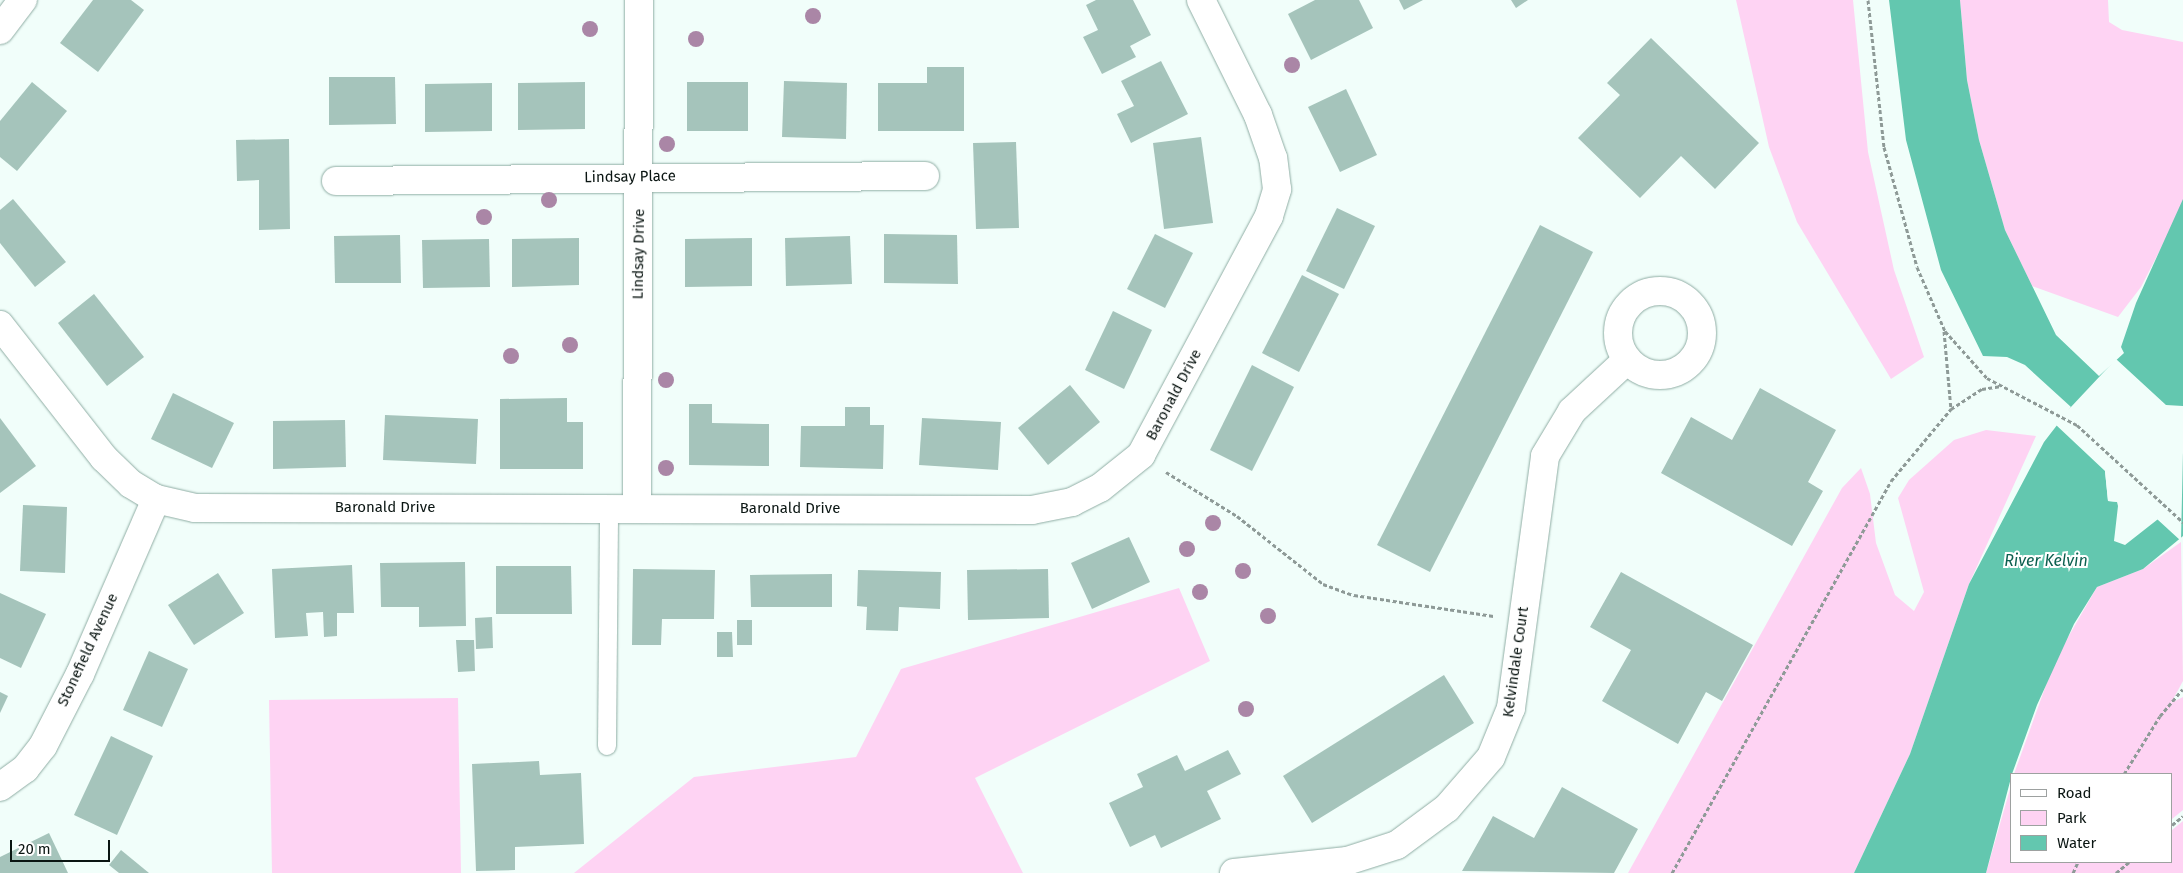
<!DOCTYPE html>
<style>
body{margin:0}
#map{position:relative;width:2183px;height:873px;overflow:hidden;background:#f1fefa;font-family:"Fira Sans",sans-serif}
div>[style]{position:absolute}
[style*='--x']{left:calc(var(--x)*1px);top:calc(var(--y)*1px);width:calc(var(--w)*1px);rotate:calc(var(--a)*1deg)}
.green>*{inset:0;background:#fed3f3}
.water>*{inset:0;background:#63c7af}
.pier>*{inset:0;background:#f1fefa}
.building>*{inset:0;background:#a5c4bb}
.path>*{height:3px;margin-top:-1.5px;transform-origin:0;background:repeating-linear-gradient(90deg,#8e9a97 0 4px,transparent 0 6.5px)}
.roads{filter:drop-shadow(0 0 1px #8fada4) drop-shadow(0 0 1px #8fada4)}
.service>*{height:18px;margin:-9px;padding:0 9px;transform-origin:9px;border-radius:9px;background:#fff}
.minor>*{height:28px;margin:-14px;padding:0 14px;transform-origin:14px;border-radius:14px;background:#fff}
.minor>.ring{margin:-14px;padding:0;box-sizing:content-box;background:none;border:28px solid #fff;border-radius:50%}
.trees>*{width:16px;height:16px;margin:-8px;border-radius:50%;background:#aa86a6}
span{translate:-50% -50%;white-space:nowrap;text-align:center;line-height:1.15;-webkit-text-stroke:4px #fff;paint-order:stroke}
.street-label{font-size:15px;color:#0a1512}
.water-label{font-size:16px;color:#0c6050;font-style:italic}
.legend{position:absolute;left:2010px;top:773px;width:162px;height:90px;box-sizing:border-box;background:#fff;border:1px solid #9da1a0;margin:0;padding:6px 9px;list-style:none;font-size:15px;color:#0a1512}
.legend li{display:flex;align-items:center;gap:10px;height:25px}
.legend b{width:25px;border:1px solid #9da1a0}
.scale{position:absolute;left:10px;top:840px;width:100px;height:22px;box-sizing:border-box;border:2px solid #0a1512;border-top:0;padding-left:6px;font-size:15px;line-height:18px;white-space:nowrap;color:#0a1512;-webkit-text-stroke:4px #fff;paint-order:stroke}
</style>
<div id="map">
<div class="green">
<div style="clip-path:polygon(1736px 0,1853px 0,1868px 152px,1894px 270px,1924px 357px,1891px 379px,1797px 222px,1769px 147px)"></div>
<div style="clip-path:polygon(1960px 0,2108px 0,2109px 22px,2122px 30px,2183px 42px,2183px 205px,2141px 287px,2118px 317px,2032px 286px,2005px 230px,1979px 140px,1967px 80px)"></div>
<div style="clip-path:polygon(1986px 430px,2036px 436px,1969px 584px,1910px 754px,1854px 873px,1628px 873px,1842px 488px,1861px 468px,1870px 494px,1876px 543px,1895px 595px,1914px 611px,1924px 592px,1898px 498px,1909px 480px,1954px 440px)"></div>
<div style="clip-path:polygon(2181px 542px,2183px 681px,2171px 703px,2183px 697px,2183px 810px,2172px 819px,2172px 774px,2014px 774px,2055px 660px,2097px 587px,2143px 569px)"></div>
<div style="clip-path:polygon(1179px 588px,1210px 661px,975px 778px,1023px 873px,574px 873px,694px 777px,856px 757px,901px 669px)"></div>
<div style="clip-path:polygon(458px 698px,461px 873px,272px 873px,269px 700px)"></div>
<div style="clip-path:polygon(2012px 782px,2012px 862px,2172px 862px,2172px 830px,2183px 821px,2183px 873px,1986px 873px)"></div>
</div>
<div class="water">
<div style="clip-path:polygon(evenodd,1889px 0,1960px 0,1967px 80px,1979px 140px,2005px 230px,2056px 335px,2099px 376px,2124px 353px,2121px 347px,2136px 303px,2183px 199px,2183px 406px,2166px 406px,2150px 423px,2183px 454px,2183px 536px,2143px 569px,2097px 587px,2074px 624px,2037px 705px,2012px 774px,1986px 873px,1854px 873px,1910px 754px,1969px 584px,2044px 442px,2071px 407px,2025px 365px,2007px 357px,1983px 356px,1941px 270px,1906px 140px,1889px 0,2121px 454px,2176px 505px,2125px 545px,2114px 541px,2118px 506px,2117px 502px,2108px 501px,2105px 471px,2121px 454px)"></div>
</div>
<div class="pier">
<div style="clip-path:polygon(2116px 359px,2166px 405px,2183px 406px,2167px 408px,2153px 423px,2183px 451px,2181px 541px,2157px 519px,2172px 505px,2121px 457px,2108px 471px,2111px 499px,2120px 502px,2108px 501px,2105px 471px,2055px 424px)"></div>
</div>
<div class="building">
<div style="clip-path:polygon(93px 0,131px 0,144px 10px,98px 72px,60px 43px)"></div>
<div style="clip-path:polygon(1096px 0,1133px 0,1151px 35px,1130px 46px,1136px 57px,1102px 74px,1083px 37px,1098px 30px,1086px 5px)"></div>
<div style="clip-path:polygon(1315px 0,1359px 0,1373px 28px,1311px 60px,1288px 14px)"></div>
<div style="clip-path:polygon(1399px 0,1423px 0,1404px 10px)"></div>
<div style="clip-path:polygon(1511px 0,1528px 0,1516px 8px)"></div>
<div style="clip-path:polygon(1651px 38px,1759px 143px,1715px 189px,1681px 156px,1640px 198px,1578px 138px,1620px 95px,1607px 83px)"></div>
<div style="clip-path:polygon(1161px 61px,1188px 114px,1131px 143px,1117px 114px,1134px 106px,1121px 81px)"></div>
<div style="clip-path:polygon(927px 67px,964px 67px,964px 131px,878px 131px,878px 83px,927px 83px)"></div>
<div style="clip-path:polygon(329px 77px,395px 77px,396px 124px,329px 125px)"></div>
<div style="clip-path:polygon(784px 81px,847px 83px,846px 139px,782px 137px)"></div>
<div style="clip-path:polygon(32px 82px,67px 111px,17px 171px,0 157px,0 121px)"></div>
<div style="clip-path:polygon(585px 82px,585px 129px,518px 130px,518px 83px)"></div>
<div style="clip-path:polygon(687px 82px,748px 82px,748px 131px,687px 131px)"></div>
<div style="clip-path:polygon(492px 83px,492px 131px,425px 132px,425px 84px)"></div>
<div style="clip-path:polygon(1346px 89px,1377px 155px,1340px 172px,1308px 107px)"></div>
<div style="clip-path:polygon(1201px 137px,1213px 223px,1164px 229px,1153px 143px)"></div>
<div style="clip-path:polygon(289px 139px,290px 229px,259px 230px,259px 180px,237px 181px,236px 140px)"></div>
<div style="clip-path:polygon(1016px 142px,1019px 228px,976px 229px,973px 143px)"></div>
<div style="clip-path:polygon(13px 199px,66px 262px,35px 287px,0 243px,0 210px)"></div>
<div style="clip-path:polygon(1337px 208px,1375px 226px,1344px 289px,1306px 271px)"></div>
<div style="clip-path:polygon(1540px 225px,1593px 252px,1430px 572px,1377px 545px)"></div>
<div style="clip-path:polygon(884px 234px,957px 235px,958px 284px,884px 283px)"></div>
<div style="clip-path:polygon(1155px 234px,1193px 253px,1165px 308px,1127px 289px)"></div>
<div style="clip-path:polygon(400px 235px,401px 283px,335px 283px,334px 236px)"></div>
<div style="clip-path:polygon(850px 236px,852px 284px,786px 286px,785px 238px)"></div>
<div style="clip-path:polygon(579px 238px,579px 285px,512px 287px,512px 239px)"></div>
<div style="clip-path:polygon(752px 238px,752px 286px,685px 287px,685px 239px)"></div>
<div style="clip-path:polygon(489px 239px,490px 287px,423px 288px,422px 240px)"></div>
<div style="clip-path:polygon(1302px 275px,1339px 294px,1299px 372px,1262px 353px)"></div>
<div style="clip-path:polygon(94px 294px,144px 357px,107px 386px,58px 323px)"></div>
<div style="clip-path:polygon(1113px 311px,1152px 330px,1124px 389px,1085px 370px)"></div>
<div style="clip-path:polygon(1252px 365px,1294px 387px,1252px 471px,1210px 450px)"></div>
<div style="clip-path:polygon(1070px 385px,1100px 422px,1048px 465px,1018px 428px)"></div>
<div style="clip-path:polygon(1760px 388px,1836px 430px,1808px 482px,1823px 491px,1792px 546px,1661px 473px,1691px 417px,1732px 440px)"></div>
<div style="clip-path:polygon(173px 393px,234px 423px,212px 468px,151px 439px)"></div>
<div style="clip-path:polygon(567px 398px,567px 422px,583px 422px,583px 469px,500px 469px,500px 399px)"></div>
<div style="clip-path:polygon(689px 404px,712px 404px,712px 423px,769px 424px,769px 466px,689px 465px)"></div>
<div style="clip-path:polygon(845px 407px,870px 407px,870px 425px,884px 425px,883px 469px,800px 467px,801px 426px,845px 426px)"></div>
<div style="clip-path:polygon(385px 415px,478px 419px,476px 464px,383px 460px)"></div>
<div style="clip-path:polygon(0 418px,36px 466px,0 493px)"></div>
<div style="clip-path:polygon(922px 418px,1001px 422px,998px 470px,919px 465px)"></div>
<div style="clip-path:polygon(345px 420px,346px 467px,273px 469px,273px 421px)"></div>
<div style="clip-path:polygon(23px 505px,67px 507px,65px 573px,20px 571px)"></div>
<div style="clip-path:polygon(1129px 537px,1150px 582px,1092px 609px,1071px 563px)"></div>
<div style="clip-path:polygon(465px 562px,466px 626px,419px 627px,419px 607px,381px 607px,380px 563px)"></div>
<div style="clip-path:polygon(352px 565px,354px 613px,337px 613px,337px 636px,324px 637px,323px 612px,306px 613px,308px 636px,275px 638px,272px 569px)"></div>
<div style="clip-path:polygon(496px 566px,571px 566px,572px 614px,496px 614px)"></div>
<div style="clip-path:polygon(633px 569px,715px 570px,714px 619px,662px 619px,661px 645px,632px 645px)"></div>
<div style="clip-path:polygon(1048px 569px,1049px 618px,968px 620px,967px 570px)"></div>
<div style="clip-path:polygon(858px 570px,941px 572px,940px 609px,899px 607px,898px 631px,866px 630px,867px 607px,857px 606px)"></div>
<div style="clip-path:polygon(1621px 572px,1753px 645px,1722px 701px,1706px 692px,1678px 744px,1602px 701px,1631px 650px,1590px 627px)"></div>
<div style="clip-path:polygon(218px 573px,244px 613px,194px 645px,168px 605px)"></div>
<div style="clip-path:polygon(832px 574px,832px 607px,751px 607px,750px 575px)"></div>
<div style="clip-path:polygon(0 593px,46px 614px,21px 668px,0 658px)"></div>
<div style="clip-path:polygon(492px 617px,493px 648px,476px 649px,475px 618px)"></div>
<div style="clip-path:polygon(737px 620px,752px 620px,752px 645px,737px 645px)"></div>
<div style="clip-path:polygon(717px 632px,732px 632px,733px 657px,717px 657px)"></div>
<div style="clip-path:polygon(456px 640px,474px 640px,475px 671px,458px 672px)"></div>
<div style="clip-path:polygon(149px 651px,188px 669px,162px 727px,123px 710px)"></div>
<div style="clip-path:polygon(1444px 675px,1474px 723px,1312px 823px,1283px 776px)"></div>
<div style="clip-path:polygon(0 692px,8px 696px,0 713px)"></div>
<div style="clip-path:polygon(111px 736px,153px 756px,117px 835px,74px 815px)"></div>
<div style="clip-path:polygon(1228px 750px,1241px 774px,1207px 791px,1221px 819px,1161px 848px,1155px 835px,1130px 847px,1109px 803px,1143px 787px,1137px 774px,1177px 755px,1185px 771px)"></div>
<div style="clip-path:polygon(539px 761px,540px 775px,581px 773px,584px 844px,515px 847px,515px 870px,476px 871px,472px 764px)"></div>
<div style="clip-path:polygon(1562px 787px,1638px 829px,1614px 873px,1462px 871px,1493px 816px,1534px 838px)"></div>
<div style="clip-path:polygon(49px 833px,68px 873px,0 873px,0 857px)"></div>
<div style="clip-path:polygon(121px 850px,149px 873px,119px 873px,109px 865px)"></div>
</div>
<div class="path">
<div style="--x:1868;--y:0;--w:148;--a:83.8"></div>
<div style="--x:1884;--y:147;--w:124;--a:74.6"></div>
<div style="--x:1917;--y:267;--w:70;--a:66.4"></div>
<div style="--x:1945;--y:331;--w:63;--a:48.2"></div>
<div style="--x:1987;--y:378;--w:102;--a:27.6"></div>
<div style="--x:2077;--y:425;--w:144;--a:42.5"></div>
<div style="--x:1944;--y:331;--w:78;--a:84.9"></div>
<div style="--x:1166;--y:472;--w:84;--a:31.8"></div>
<div style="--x:1237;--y:516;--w:110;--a:38.3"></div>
<div style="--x:1323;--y:584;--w:33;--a:20"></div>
<div style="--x:1354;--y:595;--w:141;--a:8.6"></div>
<div style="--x:2124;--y:774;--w:68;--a:-58.2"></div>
<div style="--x:2160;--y:716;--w:35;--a:-50"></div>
<div style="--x:2172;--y:825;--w:14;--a:-39"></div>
<div style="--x:1672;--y:873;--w:449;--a:-60.8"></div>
<div style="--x:1891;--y:481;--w:94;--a:-50.2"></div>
<div style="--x:1951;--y:409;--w:37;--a:-33"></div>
<div style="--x:1982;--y:389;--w:18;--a:-9"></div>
<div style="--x:2073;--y:873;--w:12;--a:-66"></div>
<div style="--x:2116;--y:873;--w:17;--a:-40"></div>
</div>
<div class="roads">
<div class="service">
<div style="--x:607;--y:746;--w:237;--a:-89.5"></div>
</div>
<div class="minor">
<div style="--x:0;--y:30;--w:38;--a:-53"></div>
<div style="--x:336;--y:181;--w:589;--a:-0.49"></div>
<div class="ring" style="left:1618px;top:291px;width:56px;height:56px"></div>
<div style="--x:0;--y:325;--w:169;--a:52"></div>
<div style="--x:104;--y:458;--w:37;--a:44"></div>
<div style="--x:131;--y:484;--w:29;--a:31"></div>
<div style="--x:156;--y:499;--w:40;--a:13"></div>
<div style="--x:195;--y:508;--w:837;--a:0.14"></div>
<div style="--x:1032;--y:510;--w:41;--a:-11.3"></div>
<div style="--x:1072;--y:502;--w:31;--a:-27"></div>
<div style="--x:1100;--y:488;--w:53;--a:-38.8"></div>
<div style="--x:1141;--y:455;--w:271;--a:-61.8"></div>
<div style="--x:1269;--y:216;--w:28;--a:-73"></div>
<div style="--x:1277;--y:189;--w:31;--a:-97"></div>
<div style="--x:1273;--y:158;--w:46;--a:-109.2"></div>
<div style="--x:1258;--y:115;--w:128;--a:-116.4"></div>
<div style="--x:637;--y:508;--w:508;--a:-89.77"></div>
<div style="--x:0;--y:787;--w:31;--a:-36"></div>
<div style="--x:25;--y:769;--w:29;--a:-52"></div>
<div style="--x:43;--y:746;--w:81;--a:-62.8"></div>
<div style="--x:80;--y:674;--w:191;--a:-66.5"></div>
<div style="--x:1234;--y:873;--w:114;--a:-6.1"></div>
<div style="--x:1347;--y:861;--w:52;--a:-17.7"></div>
<div style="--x:1397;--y:845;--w:62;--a:-36.5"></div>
<div style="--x:1447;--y:808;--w:67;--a:-49.2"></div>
<div style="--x:1491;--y:757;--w:53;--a:-67.8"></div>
<div style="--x:1511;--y:708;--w:254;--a:-82.3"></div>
<div style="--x:1545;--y:456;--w:52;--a:-59"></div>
<div style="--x:1572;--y:411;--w:75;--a:-42.8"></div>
</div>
</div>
<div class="trees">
<div style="left:813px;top:16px"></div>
<div style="left:590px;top:29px"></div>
<div style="left:696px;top:39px"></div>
<div style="left:1292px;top:65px"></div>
<div style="left:667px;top:144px"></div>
<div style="left:549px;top:200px"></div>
<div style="left:484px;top:217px"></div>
<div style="left:570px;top:345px"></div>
<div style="left:511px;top:356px"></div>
<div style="left:666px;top:380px"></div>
<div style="left:666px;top:468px"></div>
<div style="left:1213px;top:523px"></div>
<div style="left:1187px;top:549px"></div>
<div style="left:1243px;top:571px"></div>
<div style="left:1200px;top:592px"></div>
<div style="left:1268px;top:616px"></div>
<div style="left:1246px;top:709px"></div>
</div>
<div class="street-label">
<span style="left:630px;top:177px;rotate:-1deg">Lindsay Place</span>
<span style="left:639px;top:254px;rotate:-89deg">Lindsay Drive</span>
<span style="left:1174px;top:395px;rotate:-62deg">Baronald Drive</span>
<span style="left:385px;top:508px">Baronald Drive</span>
<span style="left:790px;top:509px">Baronald Drive</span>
<span style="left:88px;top:650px;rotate:-65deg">Stonefield Avenue</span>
<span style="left:1516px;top:662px;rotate:-82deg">Kelvindale Court</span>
</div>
<div class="water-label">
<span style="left:2046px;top:561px">River Kelvin</span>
</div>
<ul class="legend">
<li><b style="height:6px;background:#fff"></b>Road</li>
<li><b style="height:14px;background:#fed3f3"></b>Park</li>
<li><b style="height:14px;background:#63c7af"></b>Water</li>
</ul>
<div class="scale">20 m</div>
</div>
